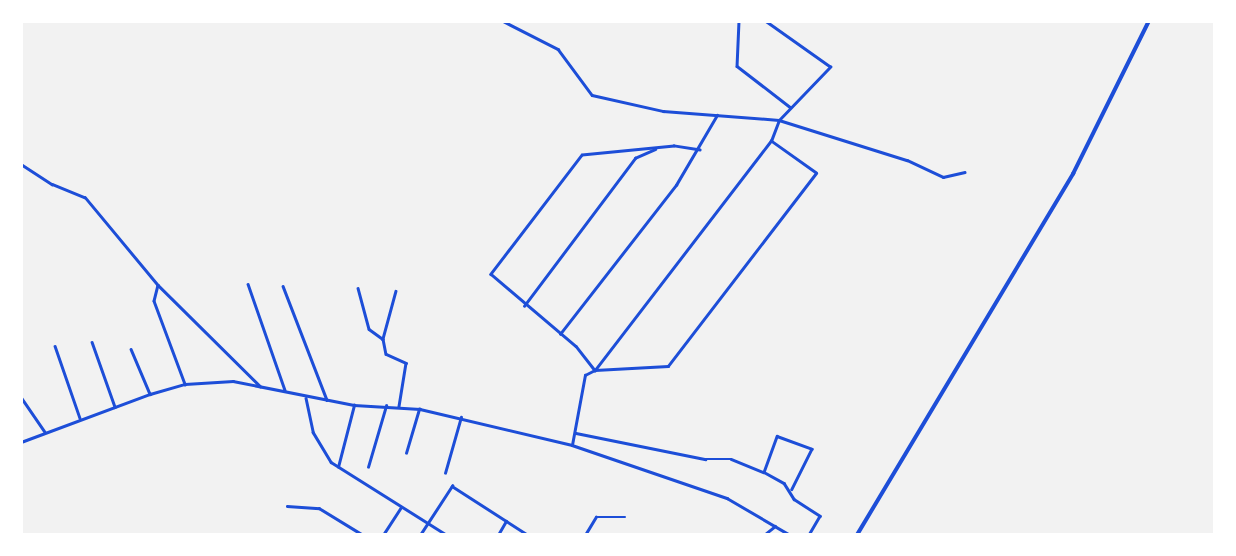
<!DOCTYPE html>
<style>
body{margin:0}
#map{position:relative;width:1236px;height:556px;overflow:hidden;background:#f2f2f2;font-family:"Exo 2",sans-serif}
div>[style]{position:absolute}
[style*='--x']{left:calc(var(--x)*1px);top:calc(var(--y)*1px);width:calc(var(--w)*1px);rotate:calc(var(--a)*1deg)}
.minor>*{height:2.5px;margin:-1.25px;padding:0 1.25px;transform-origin:1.25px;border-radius:1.25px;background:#1d4ed8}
.primary>*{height:3.5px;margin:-1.75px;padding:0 1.75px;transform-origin:1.75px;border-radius:1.75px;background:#1d4ed8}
span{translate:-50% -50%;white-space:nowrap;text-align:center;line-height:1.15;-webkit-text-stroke:6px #fff;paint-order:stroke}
.frame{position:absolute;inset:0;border:23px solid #fff;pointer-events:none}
</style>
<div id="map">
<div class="minor">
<div style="--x:503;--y:21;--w:62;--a:27"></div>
<div style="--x:558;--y:49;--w:57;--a:53.5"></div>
<div style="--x:592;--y:95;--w:73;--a:12.7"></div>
<div style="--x:663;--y:111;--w:116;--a:4.4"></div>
<div style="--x:779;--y:120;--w:134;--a:17.4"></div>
<div style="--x:907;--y:160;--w:40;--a:25"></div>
<div style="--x:943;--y:177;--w:22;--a:-13"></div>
<div style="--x:739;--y:21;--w:45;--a:92.5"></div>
<div style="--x:737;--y:66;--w:67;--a:37.7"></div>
<div style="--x:700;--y:150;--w:26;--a:-171"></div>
<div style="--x:674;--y:146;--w:92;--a:174.4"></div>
<div style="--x:582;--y:155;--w:150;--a:127.4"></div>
<div style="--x:491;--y:274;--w:111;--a:40.3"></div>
<div style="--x:576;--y:346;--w:31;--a:52"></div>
<div style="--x:595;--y:370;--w:289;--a:-52.5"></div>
<div style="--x:771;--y:141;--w:22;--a:-69"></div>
<div style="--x:779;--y:120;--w:74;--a:-46.1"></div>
<div style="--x:830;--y:67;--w:80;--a:-144.7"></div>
<div style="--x:21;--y:164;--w:37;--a:33"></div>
<div style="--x:52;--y:184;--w:35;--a:22"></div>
<div style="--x:85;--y:197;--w:114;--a:50.3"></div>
<div style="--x:158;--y:285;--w:144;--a:44.7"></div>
<div style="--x:248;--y:284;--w:112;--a:70.8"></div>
<div style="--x:158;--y:285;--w:16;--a:104"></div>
<div style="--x:154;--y:301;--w:89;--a:69.5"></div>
<div style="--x:283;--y:286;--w:122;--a:68.9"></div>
<div style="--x:358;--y:288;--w:42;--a:75"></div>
<div style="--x:369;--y:329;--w:17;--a:36"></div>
<div style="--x:396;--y:291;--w:50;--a:105.2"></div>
<div style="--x:383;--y:339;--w:15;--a:79"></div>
<div style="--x:386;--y:354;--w:22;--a:24"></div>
<div style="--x:406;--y:363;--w:44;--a:99.2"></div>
<div style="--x:524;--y:306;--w:185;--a:-53.1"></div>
<div style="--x:635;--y:158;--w:22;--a:-24"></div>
<div style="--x:560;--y:334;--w:189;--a:-52.1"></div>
<div style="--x:676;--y:185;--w:81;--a:-59.6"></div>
<div style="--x:92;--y:342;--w:69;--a:70.5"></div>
<div style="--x:55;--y:346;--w:76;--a:70.9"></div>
<div style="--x:131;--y:349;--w:49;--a:67.1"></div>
<div style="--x:21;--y:397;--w:42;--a:55.6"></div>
<div style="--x:306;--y:398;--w:35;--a:78"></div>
<div style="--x:313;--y:432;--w:35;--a:59"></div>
<div style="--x:331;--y:462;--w:137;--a:32.2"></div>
<div style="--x:576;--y:433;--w:132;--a:11.4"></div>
<div style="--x:705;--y:459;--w:26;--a:0"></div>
<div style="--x:731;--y:459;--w:35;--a:22"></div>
<div style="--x:764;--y:472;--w:23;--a:29"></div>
<div style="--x:784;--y:483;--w:19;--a:58"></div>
<div style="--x:794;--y:499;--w:31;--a:33"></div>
<div style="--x:820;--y:516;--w:22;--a:120"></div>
<div style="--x:21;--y:442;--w:138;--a:-20.4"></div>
<div style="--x:150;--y:394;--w:36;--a:-16"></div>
<div style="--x:185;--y:384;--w:48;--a:-3.6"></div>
<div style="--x:233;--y:381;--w:123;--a:11.2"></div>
<div style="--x:354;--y:405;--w:66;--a:3.5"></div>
<div style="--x:420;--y:409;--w:156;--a:13.3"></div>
<div style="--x:572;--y:445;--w:164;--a:18.9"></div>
<div style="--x:727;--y:498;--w:73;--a:30.4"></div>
<div style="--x:572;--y:445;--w:71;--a:-79.5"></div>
<div style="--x:585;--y:375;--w:11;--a:-27"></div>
<div style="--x:595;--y:370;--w:73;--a:-3.1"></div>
<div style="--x:668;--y:366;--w:243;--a:-52.5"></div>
<div style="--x:816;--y:173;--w:55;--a:-144.6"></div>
<div style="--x:406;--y:453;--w:46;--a:-73.5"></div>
<div style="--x:338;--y:467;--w:64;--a:-75.5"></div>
<div style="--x:368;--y:467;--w:64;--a:-73.6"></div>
<div style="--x:764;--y:471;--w:37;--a:-70"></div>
<div style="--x:777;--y:436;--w:37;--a:20"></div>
<div style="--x:812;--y:449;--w:45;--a:116.6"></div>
<div style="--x:445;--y:473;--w:58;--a:-74.1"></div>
<div style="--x:287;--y:506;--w:32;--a:4"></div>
<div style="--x:319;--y:508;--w:52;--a:31.5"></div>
<div style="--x:383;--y:535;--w:33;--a:-57"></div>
<div style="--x:420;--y:535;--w:59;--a:-56.9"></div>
<div style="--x:452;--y:486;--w:90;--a:32.8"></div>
<div style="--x:498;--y:535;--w:16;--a:-60"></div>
<div style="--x:585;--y:535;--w:21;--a:-59"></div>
<div style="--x:596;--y:517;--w:29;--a:0"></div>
<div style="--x:764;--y:535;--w:14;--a:-39"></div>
</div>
<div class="primary">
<div style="--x:857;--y:535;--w:421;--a:-59.1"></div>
<div style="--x:1073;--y:174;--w:171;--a:-63.6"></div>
</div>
<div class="frame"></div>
</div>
